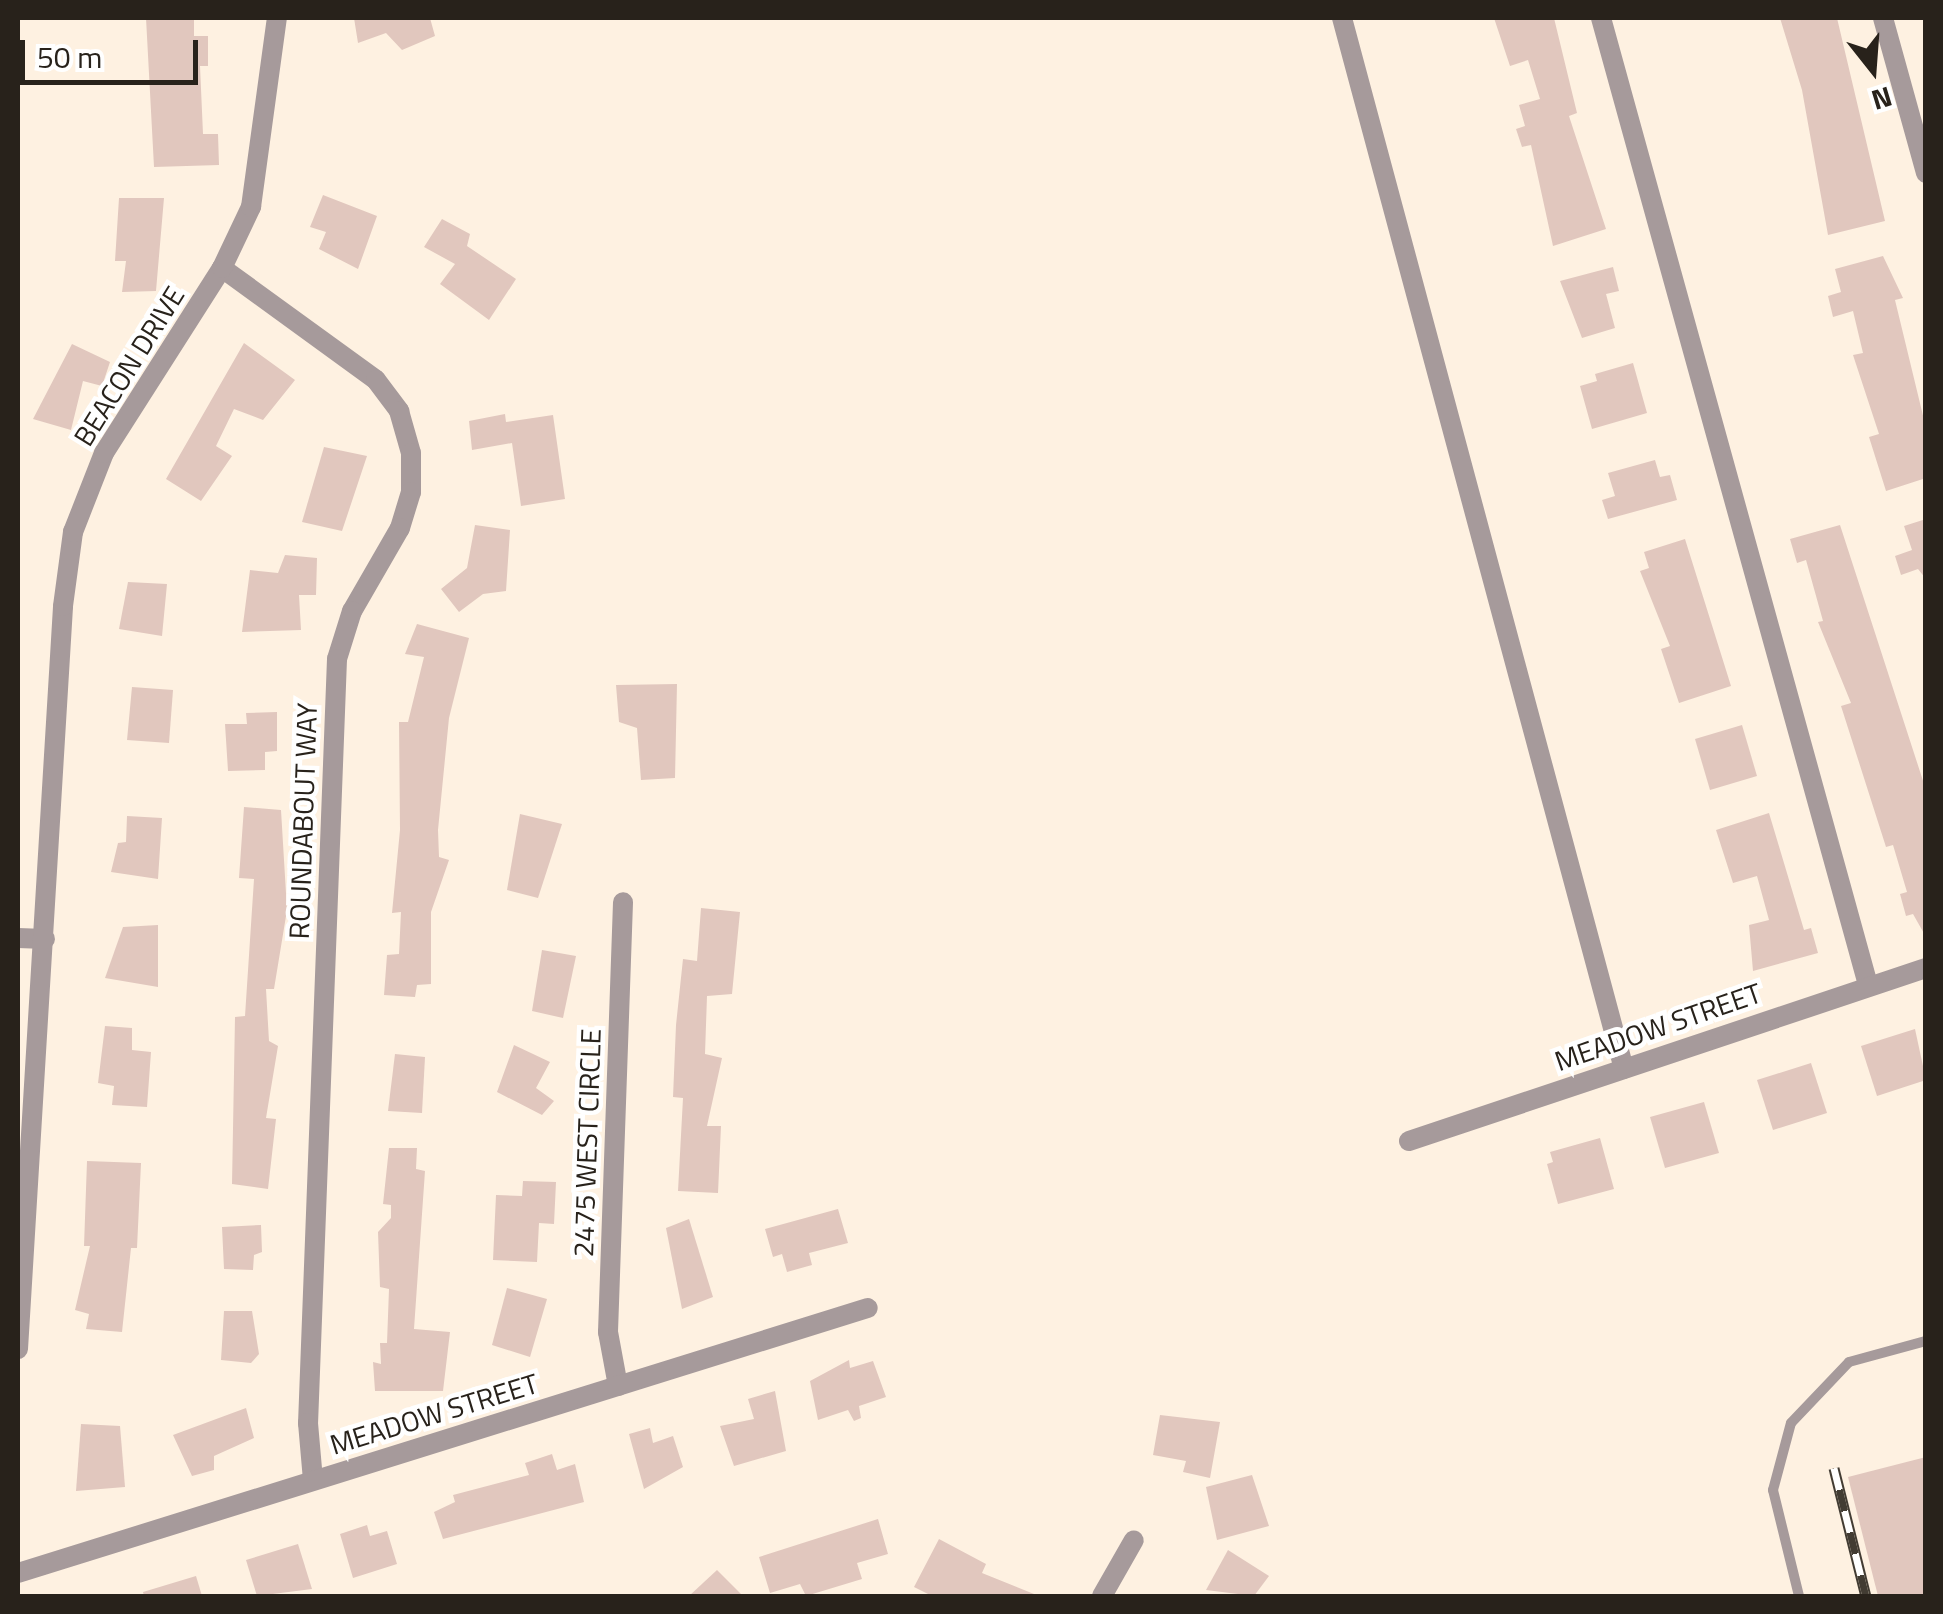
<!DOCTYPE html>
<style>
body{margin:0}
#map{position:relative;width:1943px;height:1614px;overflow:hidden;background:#fef1e1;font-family:"Titillium Web",sans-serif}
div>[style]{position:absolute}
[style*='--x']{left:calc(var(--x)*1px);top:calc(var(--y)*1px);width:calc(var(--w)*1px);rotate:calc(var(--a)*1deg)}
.building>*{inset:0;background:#e1c7be}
.service>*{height:10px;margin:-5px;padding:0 5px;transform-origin:5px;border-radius:5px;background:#a69a9b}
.minor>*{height:20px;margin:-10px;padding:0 10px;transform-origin:10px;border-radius:10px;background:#a69a9b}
.rail>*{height:11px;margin-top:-5.5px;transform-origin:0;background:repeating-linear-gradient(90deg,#fff 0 22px,#423c33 0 44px);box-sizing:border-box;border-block:2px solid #423c33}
span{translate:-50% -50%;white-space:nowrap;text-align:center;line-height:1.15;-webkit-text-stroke:9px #fff;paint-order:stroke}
.street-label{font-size:28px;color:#28221b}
.frame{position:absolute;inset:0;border:20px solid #28221b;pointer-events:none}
.north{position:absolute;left:1823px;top:20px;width:100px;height:100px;-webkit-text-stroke:8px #fff;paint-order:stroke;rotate:163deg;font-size:28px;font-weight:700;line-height:40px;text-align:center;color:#28221b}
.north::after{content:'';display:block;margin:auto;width:35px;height:45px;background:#28221b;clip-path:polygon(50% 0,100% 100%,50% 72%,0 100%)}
.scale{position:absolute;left:20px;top:40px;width:178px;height:45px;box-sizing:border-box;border:5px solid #28221b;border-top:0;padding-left:12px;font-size:30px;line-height:35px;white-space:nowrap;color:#28221b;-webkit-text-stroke:8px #fff;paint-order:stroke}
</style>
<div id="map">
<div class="building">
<div style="clip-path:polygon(146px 18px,194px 18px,194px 36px,208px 36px,208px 66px,200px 66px,203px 134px,218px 134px,219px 165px,154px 167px)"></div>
<div style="clip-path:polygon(354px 18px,430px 18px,435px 36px,402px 50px,386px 33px,358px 43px)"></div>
<div style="clip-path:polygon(1494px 18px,1554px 18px,1577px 113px,1569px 116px,1606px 229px,1553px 246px,1531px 145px,1522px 147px,1516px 129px,1525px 126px,1519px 105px,1540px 99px,1528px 60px,1510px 66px)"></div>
<div style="clip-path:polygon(1780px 18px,1837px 18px,1885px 221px,1828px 235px,1802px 90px)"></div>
<div style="clip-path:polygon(323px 195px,377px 216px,358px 269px,319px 249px,326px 232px,310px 227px)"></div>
<div style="clip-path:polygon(119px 198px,164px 198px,156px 291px,122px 292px,126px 261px,115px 261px)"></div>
<div style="clip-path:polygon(442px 219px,470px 234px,467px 246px,516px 279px,489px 320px,440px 284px,455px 264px,424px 247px)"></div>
<div style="clip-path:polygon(1883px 256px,1903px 298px,1895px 300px,1926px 428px,1926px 478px,1886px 491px,1869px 437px,1879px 434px,1853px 355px,1863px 353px,1853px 311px,1833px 317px,1828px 296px,1841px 292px,1835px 269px)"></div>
<div style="clip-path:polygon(1613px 267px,1619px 291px,1606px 294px,1615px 328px,1582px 338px,1560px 281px)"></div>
<div style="clip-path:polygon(244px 343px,295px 380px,263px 420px,234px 409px,216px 446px,232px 456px,201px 501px,166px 479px)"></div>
<div style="clip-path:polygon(72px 344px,110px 362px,102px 386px,83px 381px,71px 430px,33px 419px)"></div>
<div style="clip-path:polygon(1633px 363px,1647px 413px,1592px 429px,1580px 386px,1597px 381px,1595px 374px)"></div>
<div style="clip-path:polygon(505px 414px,506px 422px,553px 415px,565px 499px,521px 506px,512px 443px,472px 450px,469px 421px)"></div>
<div style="clip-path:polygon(324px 447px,367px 456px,342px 531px,302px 522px)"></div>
<div style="clip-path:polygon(1655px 460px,1660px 477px,1670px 475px,1677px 500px,1608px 519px,1602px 500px,1615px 496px,1608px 473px)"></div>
<div style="clip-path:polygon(1926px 519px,1926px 579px,1918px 569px,1901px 575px,1895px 556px,1912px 550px,1904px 526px)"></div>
<div style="clip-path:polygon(475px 525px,510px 530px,506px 591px,483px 594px,459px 612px,441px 589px,467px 568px)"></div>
<div style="clip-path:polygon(1840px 525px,1926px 790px,1926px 937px,1913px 914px,1906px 916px,1900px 894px,1907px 892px,1893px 845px,1886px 847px,1841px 706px,1851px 703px,1818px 622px,1823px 621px,1806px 560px,1797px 563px,1790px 539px)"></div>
<div style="clip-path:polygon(1685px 539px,1731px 686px,1679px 703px,1661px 649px,1670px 646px,1640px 571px,1649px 568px,1644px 552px)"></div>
<div style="clip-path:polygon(285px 555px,317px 558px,316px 595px,299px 595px,301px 630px,242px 632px,250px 570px,278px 573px)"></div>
<div style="clip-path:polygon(128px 582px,167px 584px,162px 636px,119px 629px)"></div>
<div style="clip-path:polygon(417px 624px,469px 638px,449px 718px,438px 830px,439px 857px,449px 860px,431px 912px,431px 984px,417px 985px,415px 997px,384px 995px,387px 955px,399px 954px,401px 912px,392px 913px,400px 830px,399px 722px,408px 722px,424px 657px,405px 654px)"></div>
<div style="clip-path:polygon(677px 684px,675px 778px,641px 780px,637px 728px,619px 722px,616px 685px)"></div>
<div style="clip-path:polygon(132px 687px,173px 690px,169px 743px,127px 740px)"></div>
<div style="clip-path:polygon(277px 712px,277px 751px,265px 752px,265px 770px,228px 771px,225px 724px,247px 724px,246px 713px)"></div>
<div style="clip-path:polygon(1742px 725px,1757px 776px,1710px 790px,1695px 739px)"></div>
<div style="clip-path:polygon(244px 807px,281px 810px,287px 910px,274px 989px,266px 989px,269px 1041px,278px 1046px,266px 1118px,276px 1119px,268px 1189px,232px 1184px,235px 1017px,245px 1016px,254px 879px,239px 878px)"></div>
<div style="clip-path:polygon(1769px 813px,1804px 930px,1811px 928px,1818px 953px,1753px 971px,1749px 925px,1769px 920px,1757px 876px,1733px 883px,1716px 830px)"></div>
<div style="clip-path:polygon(520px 814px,562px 824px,538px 898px,507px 890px)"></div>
<div style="clip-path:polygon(127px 816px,162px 818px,158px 879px,111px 872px,118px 843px,126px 842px)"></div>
<div style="clip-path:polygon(701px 908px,740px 912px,732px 994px,707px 996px,705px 1054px,722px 1058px,707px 1126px,721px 1126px,718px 1193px,678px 1191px,683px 1098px,673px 1097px,676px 1025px,683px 959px,697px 961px)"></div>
<div style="clip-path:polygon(158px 925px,158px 987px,105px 978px,123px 927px)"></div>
<div style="clip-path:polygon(542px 950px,576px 956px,563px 1018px,532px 1011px)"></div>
<div style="clip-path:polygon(105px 1026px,132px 1028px,132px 1050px,151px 1052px,147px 1107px,112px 1105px,114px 1086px,98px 1083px)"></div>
<div style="clip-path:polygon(1915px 1029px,1926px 1080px,1877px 1096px,1861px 1046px)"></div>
<div style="clip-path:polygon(514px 1045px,550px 1062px,536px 1088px,554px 1101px,542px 1115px,497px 1092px)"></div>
<div style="clip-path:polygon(395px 1054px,425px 1057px,422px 1113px,388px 1111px)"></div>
<div style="clip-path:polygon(1811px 1063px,1827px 1113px,1773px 1130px,1757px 1080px)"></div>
<div style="clip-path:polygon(1704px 1102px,1719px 1153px,1665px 1168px,1650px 1117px)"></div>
<div style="clip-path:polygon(1600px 1138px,1614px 1189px,1558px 1204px,1547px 1164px,1553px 1162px,1550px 1152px)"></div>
<div style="clip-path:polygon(389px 1148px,417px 1148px,416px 1169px,425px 1171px,414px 1329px,450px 1332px,443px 1391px,375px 1391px,373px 1362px,381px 1364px,380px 1343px,387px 1343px,389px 1289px,380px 1287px,378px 1232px,391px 1218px,391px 1205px,383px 1204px)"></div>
<div style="clip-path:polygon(87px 1161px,141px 1163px,137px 1248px,131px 1248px,122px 1332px,86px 1329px,89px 1314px,75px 1310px,90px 1246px,84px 1246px)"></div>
<div style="clip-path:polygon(523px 1181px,556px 1182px,554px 1224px,539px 1223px,537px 1262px,493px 1260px,496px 1195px,522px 1196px)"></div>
<div style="clip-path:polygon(838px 1209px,848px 1243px,809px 1253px,812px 1265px,787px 1272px,782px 1254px,773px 1257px,765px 1229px)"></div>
<div style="clip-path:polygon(689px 1219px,713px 1297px,682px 1309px,666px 1228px)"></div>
<div style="clip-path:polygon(261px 1225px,262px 1252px,254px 1255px,253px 1270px,224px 1269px,222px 1227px)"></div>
<div style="clip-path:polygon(507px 1288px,547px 1299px,530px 1357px,492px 1345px)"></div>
<div style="clip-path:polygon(224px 1311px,252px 1311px,259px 1354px,251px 1363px,221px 1360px)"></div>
<div style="clip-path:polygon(849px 1360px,850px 1368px,873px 1361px,886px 1397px,859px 1406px,861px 1418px,854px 1421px,848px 1410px,818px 1420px,810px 1381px)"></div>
<div style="clip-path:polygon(775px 1391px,786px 1451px,734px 1466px,720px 1426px,754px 1419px,748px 1399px)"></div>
<div style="clip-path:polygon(246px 1408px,254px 1438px,214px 1456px,214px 1470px,192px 1476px,173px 1435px)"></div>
<div style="clip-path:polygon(1160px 1415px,1220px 1422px,1210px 1478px,1183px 1472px,1186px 1461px,1153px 1455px)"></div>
<div style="clip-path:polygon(81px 1424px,120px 1426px,125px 1487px,76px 1491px)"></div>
<div style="clip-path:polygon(650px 1428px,653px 1443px,673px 1436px,683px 1467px,644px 1489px,629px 1434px)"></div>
<div style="clip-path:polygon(552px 1454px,557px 1470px,575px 1464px,584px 1502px,443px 1539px,434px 1512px,455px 1502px,453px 1495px,529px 1475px,525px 1463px)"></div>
<div style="clip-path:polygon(1926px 1457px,1926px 1596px,1878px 1596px,1848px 1477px)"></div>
<div style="clip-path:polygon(1252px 1475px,1269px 1526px,1217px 1540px,1206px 1487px)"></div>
<div style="clip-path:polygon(878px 1519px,888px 1554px,857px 1563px,862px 1579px,806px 1596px,800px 1584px,770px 1593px,759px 1557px)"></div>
<div style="clip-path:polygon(367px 1525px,370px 1536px,387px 1531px,397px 1564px,353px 1578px,340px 1534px)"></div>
<div style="clip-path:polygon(939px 1539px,986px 1564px,982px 1573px,1039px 1596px,932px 1596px,914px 1587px)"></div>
<div style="clip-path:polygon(298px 1544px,312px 1589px,257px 1596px,246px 1560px)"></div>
<div style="clip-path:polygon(1228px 1550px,1269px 1576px,1254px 1596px,1206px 1590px)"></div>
<div style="clip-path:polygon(717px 1570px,743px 1596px,689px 1596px)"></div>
<div style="clip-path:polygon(196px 1576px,202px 1596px,144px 1596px,143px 1592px)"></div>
</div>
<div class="service">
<div style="--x:1799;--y:1596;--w:109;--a:-103.8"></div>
<div style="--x:1773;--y:1490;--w:69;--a:-75"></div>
<div style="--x:1791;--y:1423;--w:84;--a:-46.4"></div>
<div style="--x:1849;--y:1362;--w:80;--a:-15.3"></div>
</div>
<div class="minor">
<div style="--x:1342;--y:18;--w:1088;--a:74.98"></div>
<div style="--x:1601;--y:18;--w:1003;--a:74.56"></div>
<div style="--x:1883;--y:18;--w:161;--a:74.5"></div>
<div style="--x:222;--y:268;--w:190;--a:36"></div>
<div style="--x:376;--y:380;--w:39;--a:53"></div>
<div style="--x:399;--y:411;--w:44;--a:74.1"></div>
<div style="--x:411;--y:453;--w:39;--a:90"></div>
<div style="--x:411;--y:492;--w:38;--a:107"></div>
<div style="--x:400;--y:528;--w:96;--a:120"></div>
<div style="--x:352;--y:611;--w:50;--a:107.4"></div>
<div style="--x:337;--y:659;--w:765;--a:92.17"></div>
<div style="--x:308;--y:1423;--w:57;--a:85"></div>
<div style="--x:18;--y:938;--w:27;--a:2"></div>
<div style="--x:1409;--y:1141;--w:545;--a:-18.5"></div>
<div style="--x:18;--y:1349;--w:744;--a:-86.53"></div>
<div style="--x:63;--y:606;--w:75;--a:-82.3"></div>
<div style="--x:73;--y:532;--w:85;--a:-68.6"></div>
<div style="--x:104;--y:453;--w:219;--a:-57.5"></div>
<div style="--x:222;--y:268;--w:68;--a:-64.6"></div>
<div style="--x:251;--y:207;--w:191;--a:-82.2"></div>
<div style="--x:618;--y:1386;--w:55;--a:-100.5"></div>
<div style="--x:608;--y:1332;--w:430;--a:-88"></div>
<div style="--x:18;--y:1573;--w:890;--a:-17.32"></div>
<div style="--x:1102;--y:1596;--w:64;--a:-60.3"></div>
</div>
<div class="rail">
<div style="--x:1834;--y:1468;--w:132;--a:76"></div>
</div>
<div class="street-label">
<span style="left:129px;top:366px;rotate:-58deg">BEACON DRIVE</span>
<span style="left:303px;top:821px;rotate:-88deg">ROUNDABOUT WAY</span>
<span style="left:1658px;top:1027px;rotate:-19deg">MEADOW STREET</span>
<span style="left:587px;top:1143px;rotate:-88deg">2475 WEST CIRCLE</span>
<span style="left:434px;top:1414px;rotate:-17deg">MEADOW STREET</span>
</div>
<div class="frame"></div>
<div class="north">N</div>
<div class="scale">50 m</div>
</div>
